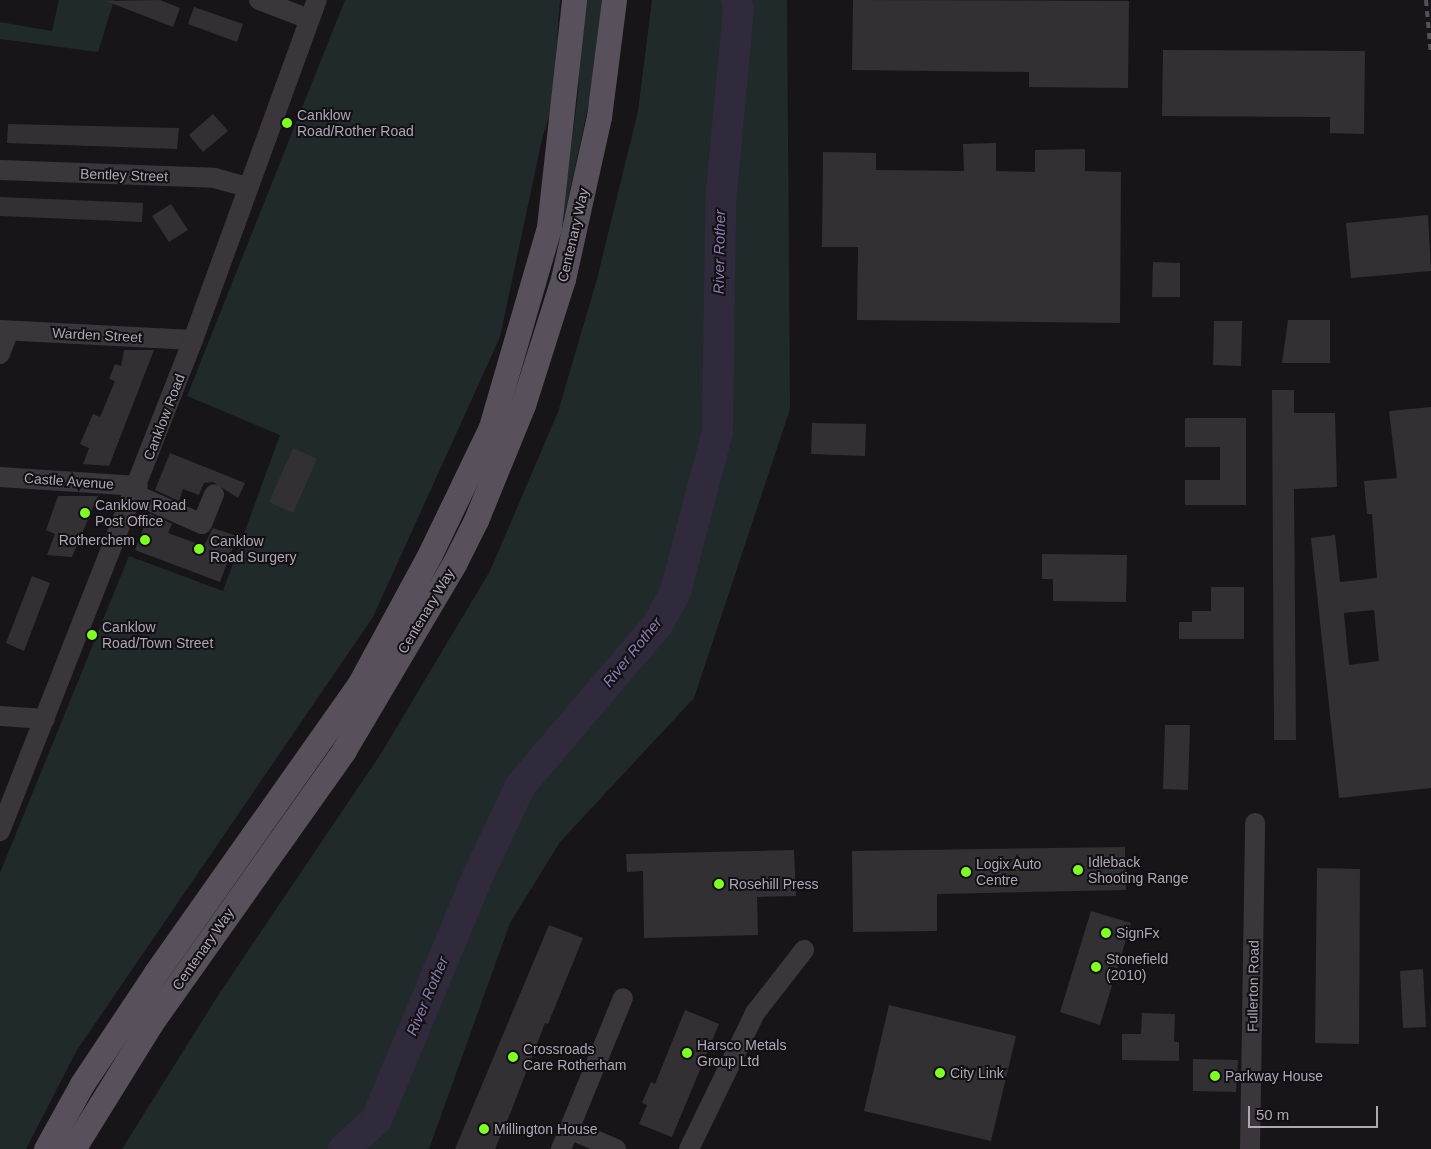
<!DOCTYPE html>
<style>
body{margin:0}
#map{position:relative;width:1431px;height:1149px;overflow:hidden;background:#171517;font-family:Arial,sans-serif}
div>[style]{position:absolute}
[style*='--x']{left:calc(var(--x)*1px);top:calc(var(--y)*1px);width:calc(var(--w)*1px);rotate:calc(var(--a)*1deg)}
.green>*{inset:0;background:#212a2a}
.river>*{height:31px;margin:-15.5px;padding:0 15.5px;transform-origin:15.5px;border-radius:15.5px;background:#312a3c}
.building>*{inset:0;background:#333033}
.minor>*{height:20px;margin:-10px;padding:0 10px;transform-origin:10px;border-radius:10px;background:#3b363c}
.major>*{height:25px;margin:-12.5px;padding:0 12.5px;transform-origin:12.5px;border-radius:12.5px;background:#58515b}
.rail>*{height:4px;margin-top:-2px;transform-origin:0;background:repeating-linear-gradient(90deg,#565059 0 6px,transparent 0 11px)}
.dots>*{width:14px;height:14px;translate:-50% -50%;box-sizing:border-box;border:2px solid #121012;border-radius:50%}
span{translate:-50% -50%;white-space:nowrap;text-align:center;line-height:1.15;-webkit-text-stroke:4px #121012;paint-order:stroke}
.poi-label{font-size:14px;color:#b1a6b8}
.left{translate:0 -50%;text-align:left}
.right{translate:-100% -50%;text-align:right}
.street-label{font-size:14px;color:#b1a6b8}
.water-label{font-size:15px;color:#917bb5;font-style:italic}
.scale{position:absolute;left:1248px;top:1106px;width:130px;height:22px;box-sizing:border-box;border:2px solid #b1a6b8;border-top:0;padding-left:6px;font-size:15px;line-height:18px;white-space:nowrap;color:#b1a6b8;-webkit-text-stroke:4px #121012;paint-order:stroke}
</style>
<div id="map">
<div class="green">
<div style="clip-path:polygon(59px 0,114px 0,98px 52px,0 39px,0 22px,52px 31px)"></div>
<div style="clip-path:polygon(345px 0,560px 0,552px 107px,542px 139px,500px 337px,373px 617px,77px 1050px,26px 1149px,0 1149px,0 873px,129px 556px,223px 591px,280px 435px,187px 396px)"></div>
<div style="clip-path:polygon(583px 0,602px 0,590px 98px,559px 241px,578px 93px)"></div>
<div style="clip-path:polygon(652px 0,787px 0,790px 409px,694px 698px,560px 842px,510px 923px,429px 1149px,122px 1149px,219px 994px,382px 752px,490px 571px,558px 412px,597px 279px,638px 111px)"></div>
</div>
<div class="river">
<div style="--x:343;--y:1149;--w:45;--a:-42.3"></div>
<div style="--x:376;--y:1119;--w:265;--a:-67.4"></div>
<div style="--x:478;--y:874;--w:98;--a:-64.7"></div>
<div style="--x:520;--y:785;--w:211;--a:-49.6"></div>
<div style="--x:657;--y:624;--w:38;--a:-61"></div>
<div style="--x:675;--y:591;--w:165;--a:-75.3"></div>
<div style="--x:717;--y:431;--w:229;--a:-89.2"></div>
<div style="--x:720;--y:202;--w:194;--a:-84.7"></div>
<div style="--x:738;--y:9;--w:9;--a:-103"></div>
</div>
<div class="building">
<div style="clip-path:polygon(160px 0,180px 8px,173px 27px,106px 1px)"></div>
<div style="clip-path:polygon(853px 0,1129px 1px,1128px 88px,1029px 87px,1029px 72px,852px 70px)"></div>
<div style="clip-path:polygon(194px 7px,243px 24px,237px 42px,188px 24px)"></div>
<div style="clip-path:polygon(1163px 50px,1365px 51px,1364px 134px,1330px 133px,1330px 117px,1162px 116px)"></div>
<div style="clip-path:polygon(213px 114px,228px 131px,203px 152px,189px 135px)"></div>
<div style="clip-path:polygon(8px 124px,179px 128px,177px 149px,7px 143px)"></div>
<div style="clip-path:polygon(996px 143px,996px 171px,1035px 172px,1035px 150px,1085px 149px,1085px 171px,1121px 172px,1120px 323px,857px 320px,858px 247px,822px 247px,823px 152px,876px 153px,876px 170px,964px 171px,963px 144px)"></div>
<div style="clip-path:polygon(0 197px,143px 203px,142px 222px,0 216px)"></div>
<div style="clip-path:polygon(171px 204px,188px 230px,169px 242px,152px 216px)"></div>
<div style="clip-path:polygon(1428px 215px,1431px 271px,1351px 278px,1346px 223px)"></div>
<div style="clip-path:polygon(1153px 262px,1180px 263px,1180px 297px,1152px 297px)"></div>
<div style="clip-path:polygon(1288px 320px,1330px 320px,1330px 363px,1282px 363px)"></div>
<div style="clip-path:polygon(1214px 321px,1242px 321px,1241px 366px,1213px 365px)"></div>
<div style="clip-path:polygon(124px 350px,154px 350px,109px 466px,83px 464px,89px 448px,80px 444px,93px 414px,100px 417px,115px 381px,109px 379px,115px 364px,121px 366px)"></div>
<div style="clip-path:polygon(1272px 390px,1294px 390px,1294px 413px,1335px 413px,1337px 487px,1294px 489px,1296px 740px,1274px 740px)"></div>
<div style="clip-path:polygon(evenodd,1431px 407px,1431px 788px,1339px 798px,1311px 538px,1335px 535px,1340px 582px,1377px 578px,1372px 514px,1367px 514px,1364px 481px,1397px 478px,1389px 411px,1431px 407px,1374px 610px,1379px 661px,1349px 665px,1344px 613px,1374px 610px)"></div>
<div style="clip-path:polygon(1185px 418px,1246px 418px,1246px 505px,1185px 505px,1185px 480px,1220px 480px,1220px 447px,1185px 447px)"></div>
<div style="clip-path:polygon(812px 423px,866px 424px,865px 456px,811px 454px)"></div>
<div style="clip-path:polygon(293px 448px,317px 459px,293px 513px,269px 502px)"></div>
<div style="clip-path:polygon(170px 453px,245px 483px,238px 498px,213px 482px,204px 483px,199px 495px,183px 489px,179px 501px,155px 490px)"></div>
<div style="clip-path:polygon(58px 496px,98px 496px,72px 557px,47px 555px,55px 534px,46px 530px)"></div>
<div style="clip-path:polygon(149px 513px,172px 524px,168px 533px,204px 546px,213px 528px,237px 536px,220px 582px,135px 550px)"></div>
<div style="clip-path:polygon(1042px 554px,1127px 555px,1126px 602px,1053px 601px,1053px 579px,1042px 579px)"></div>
<div style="clip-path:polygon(32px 576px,50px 583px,24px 651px,6px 643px)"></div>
<div style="clip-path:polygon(1211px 587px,1244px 587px,1244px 639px,1179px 639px,1179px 622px,1192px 622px,1192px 611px,1211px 611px)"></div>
<div style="clip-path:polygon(1165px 725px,1190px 725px,1188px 790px,1163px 789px)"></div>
<div style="clip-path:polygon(1125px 847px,1126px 890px,937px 894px,937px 931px,853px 932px,852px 851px)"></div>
<div style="clip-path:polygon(794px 850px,796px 896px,757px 897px,758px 935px,644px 938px,643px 871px,627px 872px,626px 854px)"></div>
<div style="clip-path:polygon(1317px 868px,1360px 869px,1359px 1044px,1315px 1043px)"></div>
<div style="clip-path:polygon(1091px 911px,1131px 923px,1100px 1025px,1060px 1012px)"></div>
<div style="clip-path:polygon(549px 925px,583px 938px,548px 1024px,545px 1023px,512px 1109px,495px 1149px,455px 1149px)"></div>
<div style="clip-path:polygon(1423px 969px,1426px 1027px,1403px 1028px,1400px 971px)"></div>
<div style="clip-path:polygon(889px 1005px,1016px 1036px,991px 1141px,864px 1111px)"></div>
<div style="clip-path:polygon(685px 1010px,719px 1024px,672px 1137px,639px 1124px,647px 1105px,642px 1103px,651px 1082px,655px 1084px)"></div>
<div style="clip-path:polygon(1142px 1013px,1175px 1014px,1174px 1042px,1179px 1042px,1179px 1061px,1122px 1060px,1122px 1034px,1141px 1034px)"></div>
<div style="clip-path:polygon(1193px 1059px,1238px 1060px,1236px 1092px,1193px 1091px)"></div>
</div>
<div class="minor">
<div style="--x:259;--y:0;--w:53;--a:20.8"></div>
<div style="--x:0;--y:170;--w:214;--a:2.1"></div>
<div style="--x:214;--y:178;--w:34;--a:15"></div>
<div style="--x:0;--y:330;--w:193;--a:3"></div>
<div style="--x:0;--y:354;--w:25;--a:-69"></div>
<div style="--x:0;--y:477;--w:138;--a:3.7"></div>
<div style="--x:134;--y:494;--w:74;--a:23.8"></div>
<div style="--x:202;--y:524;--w:32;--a:-68"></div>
<div style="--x:0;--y:716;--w:45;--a:3.8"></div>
<div style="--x:0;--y:831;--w:528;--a:-68.54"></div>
<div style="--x:193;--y:340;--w:362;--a:-70"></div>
<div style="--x:569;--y:1129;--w:51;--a:23.1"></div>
<div style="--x:561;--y:1149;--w:163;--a:-67.7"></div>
<div style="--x:689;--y:1149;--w:151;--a:-64.1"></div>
<div style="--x:755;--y:1013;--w:80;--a:-52.1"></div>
<div style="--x:1250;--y:1149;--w:326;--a:-89.1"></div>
</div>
<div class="major">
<div style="--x:46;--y:1149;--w:74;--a:-61"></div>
<div style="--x:82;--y:1084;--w:132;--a:-56.4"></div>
<div style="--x:155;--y:974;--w:354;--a:-54.8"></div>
<div style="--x:359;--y:685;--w:149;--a:-61.5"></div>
<div style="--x:430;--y:554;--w:141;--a:-64.3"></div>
<div style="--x:491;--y:427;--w:208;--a:-73.8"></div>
<div style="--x:549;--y:227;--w:228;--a:-83.7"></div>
<div style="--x:73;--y:1149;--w:148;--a:-58.2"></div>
<div style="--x:151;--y:1023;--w:334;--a:-54.7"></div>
<div style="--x:344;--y:750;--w:218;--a:-59.4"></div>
<div style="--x:455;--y:562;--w:47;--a:-63.4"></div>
<div style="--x:476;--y:520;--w:124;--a:-67.8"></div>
<div style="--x:523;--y:405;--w:132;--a:-72.4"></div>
<div style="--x:563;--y:279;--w:166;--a:-77.5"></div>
<div style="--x:599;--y:117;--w:118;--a:-82.7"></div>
</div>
<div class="rail">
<div style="--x:1426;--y:0;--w:55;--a:84.8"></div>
</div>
<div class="dots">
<div style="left:287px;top:123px;background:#80fc28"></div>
<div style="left:85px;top:513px;background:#80fc28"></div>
<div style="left:145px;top:540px;background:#80fc28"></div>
<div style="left:199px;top:549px;background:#80fc28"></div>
<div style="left:92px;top:635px;background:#80fc28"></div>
<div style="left:1078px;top:870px;background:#80fc28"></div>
<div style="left:966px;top:872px;background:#80fc28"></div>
<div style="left:719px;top:884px;background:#80fc28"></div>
<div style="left:1106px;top:933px;background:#80fc28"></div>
<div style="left:1096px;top:967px;background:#80fc28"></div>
<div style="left:687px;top:1053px;background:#80fc28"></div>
<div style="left:513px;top:1057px;background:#80fc28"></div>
<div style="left:940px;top:1073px;background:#80fc28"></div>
<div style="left:1215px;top:1076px;background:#80fc28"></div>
<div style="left:484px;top:1129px;background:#80fc28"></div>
</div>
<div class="poi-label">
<span class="left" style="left:297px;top:123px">Canklow<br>Road/Rother Road</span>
<span class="left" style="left:95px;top:513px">Canklow Road<br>Post Office</span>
<span class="right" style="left:135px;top:540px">Rotherchem</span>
<span class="left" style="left:210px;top:549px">Canklow<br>Road Surgery</span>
<span class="left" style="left:102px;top:635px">Canklow<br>Road/Town Street</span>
<span class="left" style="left:1088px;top:870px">Idleback<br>Shooting Range</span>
<span class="left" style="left:976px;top:872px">Logix Auto<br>Centre</span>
<span class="left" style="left:729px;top:884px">Rosehill Press</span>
<span class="left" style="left:1116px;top:933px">SignFx</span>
<span class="left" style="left:1106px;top:967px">Stonefield<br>(2010)</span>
<span class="left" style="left:697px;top:1053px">Harsco Metals<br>Group Ltd</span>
<span class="left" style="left:523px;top:1057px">Crossroads<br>Care Rotherham</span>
<span class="left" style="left:950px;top:1073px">City Link</span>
<span class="left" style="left:1225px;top:1076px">Parkway House</span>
<span class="left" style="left:494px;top:1129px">Millington House</span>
</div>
<div class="street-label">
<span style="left:124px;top:175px;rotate:2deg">Bentley Street</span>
<span style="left:573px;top:235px;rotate:-77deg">Centenary Way</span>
<span style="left:97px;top:335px;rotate:3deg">Warden Street</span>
<span style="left:164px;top:417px;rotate:-69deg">Canklow Road</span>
<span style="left:69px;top:481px;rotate:4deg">Castle Avenue</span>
<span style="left:426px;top:611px;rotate:-59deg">Centenary Way</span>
<span style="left:203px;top:949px;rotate:-55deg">Centenary Way</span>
<span style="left:1253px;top:986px;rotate:-89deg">Fullerton Road</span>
</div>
<div class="water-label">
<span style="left:719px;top:252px;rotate:-89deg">River Rother</span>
<span style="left:632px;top:652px;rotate:-51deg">River Rother</span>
<span style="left:427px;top:996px;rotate:-67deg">River Rother</span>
</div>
<div class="scale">50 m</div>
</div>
